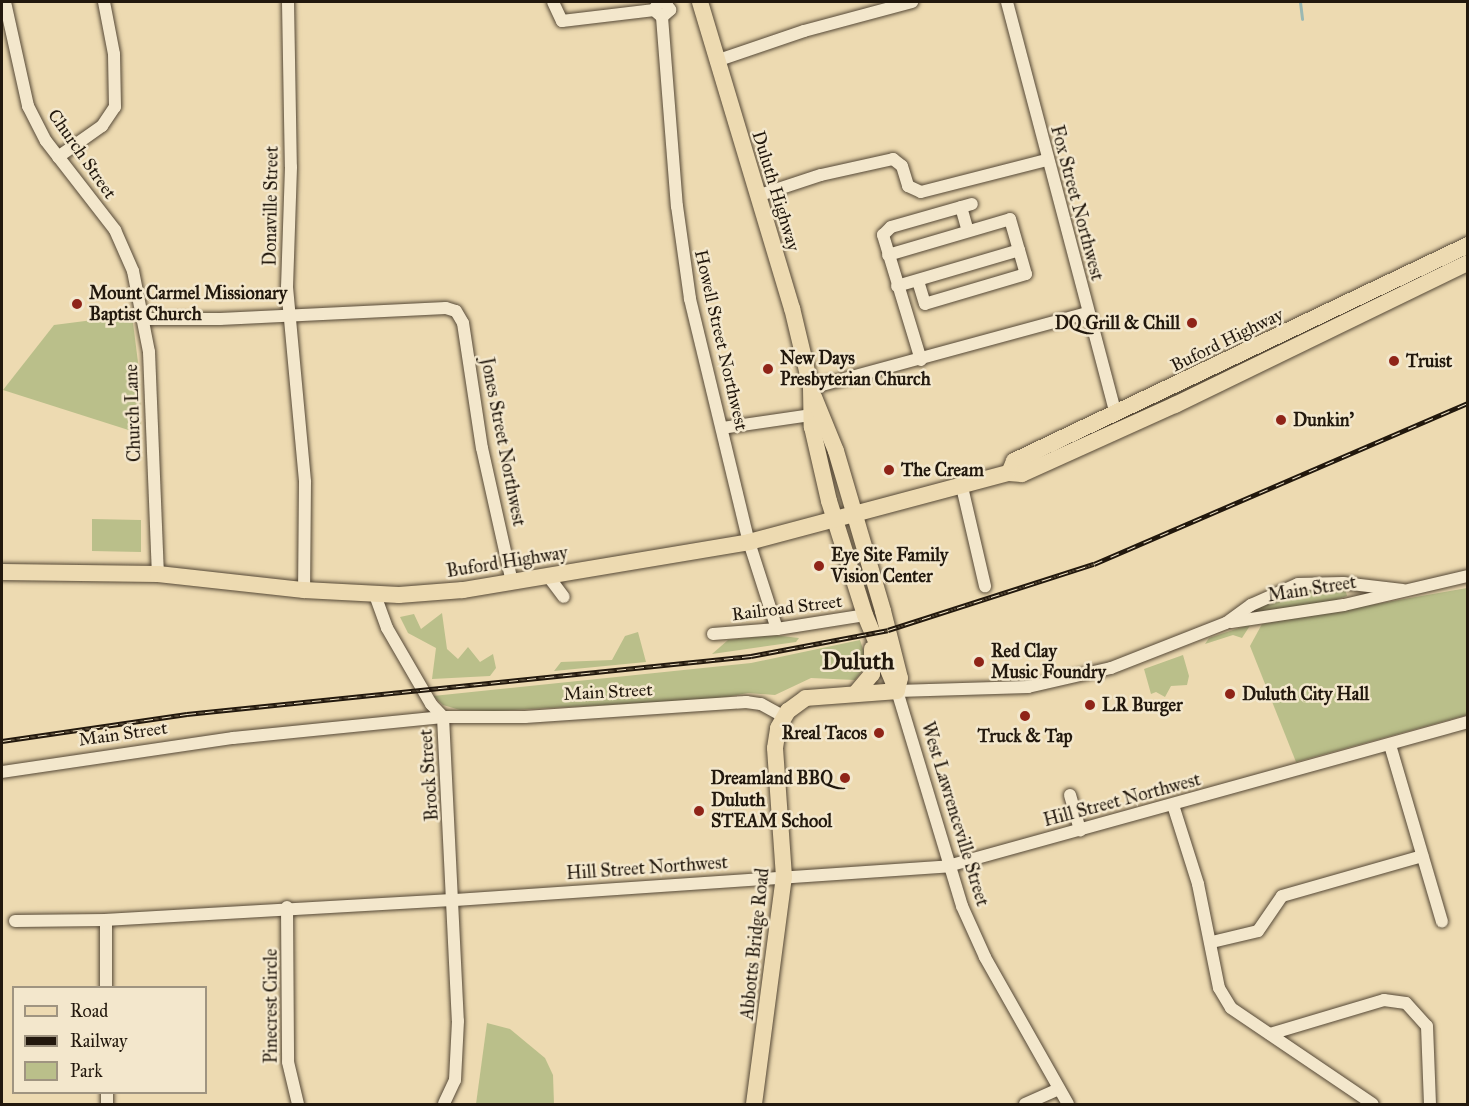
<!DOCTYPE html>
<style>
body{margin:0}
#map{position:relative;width:1469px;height:1106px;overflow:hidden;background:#eddab1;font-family:"IM FELL Great Primer",serif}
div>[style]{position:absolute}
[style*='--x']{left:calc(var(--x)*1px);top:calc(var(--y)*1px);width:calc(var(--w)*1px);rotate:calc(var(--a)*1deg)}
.green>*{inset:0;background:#babf8a}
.stream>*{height:3px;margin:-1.5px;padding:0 1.5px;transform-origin:1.5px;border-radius:1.5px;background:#9bb9b3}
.roads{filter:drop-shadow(0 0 2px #554836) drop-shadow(0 0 2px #554836)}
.minor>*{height:12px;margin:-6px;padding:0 6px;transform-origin:6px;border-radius:6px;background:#f3e7cc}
.major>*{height:16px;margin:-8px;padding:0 8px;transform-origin:8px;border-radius:8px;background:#eddab1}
.rail>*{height:5px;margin-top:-2.5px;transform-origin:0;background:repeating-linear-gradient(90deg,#f3e7cc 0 9px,#22180d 0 18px);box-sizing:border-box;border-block:2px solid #22180d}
.dots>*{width:16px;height:16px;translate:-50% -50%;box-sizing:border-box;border:3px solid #f3e7cc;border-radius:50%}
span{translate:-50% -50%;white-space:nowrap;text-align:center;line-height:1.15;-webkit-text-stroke:5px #f3e7cc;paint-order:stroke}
.street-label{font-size:18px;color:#22180d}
.poi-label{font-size:18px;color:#22180d;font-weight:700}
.left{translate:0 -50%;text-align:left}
.right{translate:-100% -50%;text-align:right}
.district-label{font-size:24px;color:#22180d;font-weight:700}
.frame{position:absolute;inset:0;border:3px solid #22180d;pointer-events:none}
.legend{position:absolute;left:12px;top:986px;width:195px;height:108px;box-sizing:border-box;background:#f3e7cc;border:2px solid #9f9480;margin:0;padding:8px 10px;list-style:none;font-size:18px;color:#22180d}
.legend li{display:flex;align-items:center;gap:12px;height:30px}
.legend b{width:30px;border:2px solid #9f9480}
</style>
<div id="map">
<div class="green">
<div style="clip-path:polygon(132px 315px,140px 378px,141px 434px,3px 390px,54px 325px)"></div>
<div style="clip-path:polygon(92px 519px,141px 520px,141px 552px,92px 551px)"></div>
<div style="clip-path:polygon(1297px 588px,1345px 588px,1347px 596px,1328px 603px,1255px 613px,1252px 610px)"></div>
<div style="clip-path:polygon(1467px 588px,1467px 715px,1296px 762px,1250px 646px,1262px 624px)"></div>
<div style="clip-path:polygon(442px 613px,447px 649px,458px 659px,468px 647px,480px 662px,493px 654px,496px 668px,490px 676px,432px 679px,436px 648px,408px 633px,400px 617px,414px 614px,421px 629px)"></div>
<div style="clip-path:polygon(1251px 624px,1242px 638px,1233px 635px,1205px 644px,1209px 638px)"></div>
<div style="clip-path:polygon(638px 632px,646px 662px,554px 671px,561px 662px,612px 660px,625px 636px)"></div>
<div style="clip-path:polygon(773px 635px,799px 638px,796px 642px,712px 654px,728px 640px)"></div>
<div style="clip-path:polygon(860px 640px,868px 664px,855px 680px,811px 678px,775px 695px,748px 693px,715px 699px,494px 711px,460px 710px,443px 705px,433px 696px,751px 663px)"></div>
<div style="clip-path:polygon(1183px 655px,1189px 676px,1187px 685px,1171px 686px,1165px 697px,1156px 692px,1151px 694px,1144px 669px)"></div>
<div style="clip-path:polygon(487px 1023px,510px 1029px,545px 1058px,553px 1075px,554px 1104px,476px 1104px)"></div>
</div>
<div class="stream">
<div style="--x:1300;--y:2;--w:17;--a:83"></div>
</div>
<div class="roads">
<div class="minor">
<div style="--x:5;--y:2;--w:107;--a:77.5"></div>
<div style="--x:28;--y:106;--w:39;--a:63"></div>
<div style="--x:46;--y:141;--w:113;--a:52.2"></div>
<div style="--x:115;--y:230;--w:45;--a:66.3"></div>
<div style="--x:133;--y:271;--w:83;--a:78.8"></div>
<div style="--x:149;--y:352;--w:222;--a:87.7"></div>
<div style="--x:288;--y:2;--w:165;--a:89"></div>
<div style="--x:291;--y:167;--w:120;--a:91.9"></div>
<div style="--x:287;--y:287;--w:196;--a:84.7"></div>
<div style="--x:305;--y:482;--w:108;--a:90.5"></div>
<div style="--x:553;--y:2;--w:21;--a:65"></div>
<div style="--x:562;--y:21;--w:93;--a:-6.8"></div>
<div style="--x:659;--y:2;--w:9;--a:122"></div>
<div style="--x:654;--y:10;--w:11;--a:41"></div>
<div style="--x:662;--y:17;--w:11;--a:-41"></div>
<div style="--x:670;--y:10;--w:9;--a:-122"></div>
<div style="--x:1007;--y:2;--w:426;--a:75.2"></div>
<div style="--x:662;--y:17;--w:190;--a:85.5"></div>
<div style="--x:677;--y:206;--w:94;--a:82"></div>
<div style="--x:690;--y:299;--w:250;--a:76.4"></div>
<div style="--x:749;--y:542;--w:91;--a:72.2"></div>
<div style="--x:716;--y:61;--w:93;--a:-18.8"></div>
<div style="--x:804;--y:31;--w:112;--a:-15"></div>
<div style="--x:58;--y:157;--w:54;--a:-35.2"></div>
<div style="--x:102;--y:126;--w:23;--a:-56"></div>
<div style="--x:115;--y:107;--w:53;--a:-91.1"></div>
<div style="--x:114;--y:54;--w:53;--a:-100.9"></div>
<div style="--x:757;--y:196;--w:67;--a:-18.2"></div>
<div style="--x:821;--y:175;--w:74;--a:-12.5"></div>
<div style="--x:893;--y:159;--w:11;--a:38"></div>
<div style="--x:902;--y:166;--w:21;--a:73"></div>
<div style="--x:908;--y:186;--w:14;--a:25"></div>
<div style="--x:921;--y:192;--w:130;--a:-14.3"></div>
<div style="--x:961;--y:207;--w:25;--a:74"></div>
<div style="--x:888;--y:255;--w:127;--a:-16.4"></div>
<div style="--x:1010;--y:219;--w:32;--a:74"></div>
<div style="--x:897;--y:286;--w:127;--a:-16.4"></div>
<div style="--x:1019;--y:250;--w:25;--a:74"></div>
<div style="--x:1026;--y:274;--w:105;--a:163.5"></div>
<div style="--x:925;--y:304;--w:24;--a:-107"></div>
<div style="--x:144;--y:319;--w:76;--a:0"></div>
<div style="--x:220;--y:319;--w:226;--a:-2.8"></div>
<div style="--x:446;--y:308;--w:10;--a:17"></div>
<div style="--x:456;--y:311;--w:14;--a:60"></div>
<div style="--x:463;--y:323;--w:126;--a:81.4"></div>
<div style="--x:482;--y:448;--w:137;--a:77.4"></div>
<div style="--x:921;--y:360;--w:131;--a:-106.9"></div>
<div style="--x:883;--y:235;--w:11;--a:-45"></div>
<div style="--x:891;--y:227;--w:84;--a:-15.9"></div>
<div style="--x:811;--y:388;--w:287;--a:-15.2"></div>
<div style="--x:722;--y:428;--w:90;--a:-8.3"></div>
<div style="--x:962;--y:487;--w:102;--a:76.9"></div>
<div style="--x:548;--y:576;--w:26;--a:53"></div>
<div style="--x:375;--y:595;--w:35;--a:70"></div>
<div style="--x:387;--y:628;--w:88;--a:59.9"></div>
<div style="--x:431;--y:704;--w:18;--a:47"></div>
<div style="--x:443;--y:717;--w:304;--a:87.2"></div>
<div style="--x:458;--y:1021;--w:59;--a:92.9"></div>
<div style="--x:455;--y:1080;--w:26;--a:115"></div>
<div style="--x:1231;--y:622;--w:114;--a:-8.6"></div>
<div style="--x:1344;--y:605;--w:127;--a:-13.2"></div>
<div style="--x:713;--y:634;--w:64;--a:-4.5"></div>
<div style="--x:777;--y:629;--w:89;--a:-9"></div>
<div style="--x:1390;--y:745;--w:184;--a:73.6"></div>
<div style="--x:2;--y:772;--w:233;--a:-8.4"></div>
<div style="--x:233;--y:738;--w:211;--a:-5.7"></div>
<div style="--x:443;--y:717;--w:82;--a:0"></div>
<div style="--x:525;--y:717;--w:222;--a:-3.9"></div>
<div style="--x:746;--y:702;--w:15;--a:8"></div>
<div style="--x:761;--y:704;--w:25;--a:29"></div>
<div style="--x:1070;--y:795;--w:37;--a:74"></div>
<div style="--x:1173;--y:805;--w:83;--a:72.4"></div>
<div style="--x:1198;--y:884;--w:106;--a:78.6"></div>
<div style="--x:1219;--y:988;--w:23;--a:59"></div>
<div style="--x:1231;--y:1008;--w:171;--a:34.1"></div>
<div style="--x:287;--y:907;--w:155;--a:89.6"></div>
<div style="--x:288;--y:1062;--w:43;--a:76.6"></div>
<div style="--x:106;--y:920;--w:68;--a:90"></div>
<div style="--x:15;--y:921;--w:91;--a:-0.6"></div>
<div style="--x:106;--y:920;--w:349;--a:-3.3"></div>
<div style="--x:454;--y:900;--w:495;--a:-3.9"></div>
<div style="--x:948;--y:866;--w:540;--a:-15.48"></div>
<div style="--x:1212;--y:942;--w:47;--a:-13.4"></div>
<div style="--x:1258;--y:931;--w:42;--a:-55.6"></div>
<div style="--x:1282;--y:896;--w:146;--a:-15.9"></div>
<div style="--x:1270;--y:1034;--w:119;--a:-16.6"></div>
<div style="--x:1384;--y:1000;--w:22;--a:8"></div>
<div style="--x:1406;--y:1003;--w:31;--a:48"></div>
<div style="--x:1427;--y:1026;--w:78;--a:87.8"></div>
<div style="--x:107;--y:1092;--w:12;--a:90"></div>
<div style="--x:1025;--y:1104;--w:37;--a:-24"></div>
<div style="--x:1068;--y:1104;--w:169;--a:-119.5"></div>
<div style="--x:985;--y:957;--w:56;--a:-114.3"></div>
<div style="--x:962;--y:906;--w:225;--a:-106.8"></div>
<div style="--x:897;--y:691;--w:131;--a:-1.7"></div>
<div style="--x:1028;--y:687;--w:85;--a:-12.9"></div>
<div style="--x:1111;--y:668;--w:123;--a:-21.4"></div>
<div style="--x:1226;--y:623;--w:31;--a:-36"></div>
<div style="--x:1251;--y:605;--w:51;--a:-24.1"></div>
<div style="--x:1298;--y:584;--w:45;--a:-1.3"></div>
<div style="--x:1343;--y:583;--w:60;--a:6.7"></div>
</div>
<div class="major">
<div style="--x:700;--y:2;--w:320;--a:73.3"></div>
<div style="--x:792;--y:308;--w:82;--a:76.6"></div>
<div style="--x:811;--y:388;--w:39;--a:89"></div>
<div style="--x:812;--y:427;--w:76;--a:77.1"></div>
<div style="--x:829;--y:501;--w:120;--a:72.5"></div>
<div style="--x:865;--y:615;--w:82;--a:67.2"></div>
<div style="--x:814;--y:397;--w:58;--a:67.8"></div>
<div style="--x:836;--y:451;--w:167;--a:73.6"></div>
<div style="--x:883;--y:611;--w:69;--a:75.8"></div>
<div style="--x:900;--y:678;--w:12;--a:104"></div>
<div style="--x:1009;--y:473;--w:13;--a:-67"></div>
<div style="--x:1014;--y:461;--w:503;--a:-25.44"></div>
<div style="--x:2;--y:572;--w:156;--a:0.7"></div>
<div style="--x:158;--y:574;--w:147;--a:6.3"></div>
<div style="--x:304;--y:590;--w:95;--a:3"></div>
<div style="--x:399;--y:595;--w:64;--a:-4.5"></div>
<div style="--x:463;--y:590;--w:290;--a:-9.5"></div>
<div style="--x:749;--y:542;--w:269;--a:-14.9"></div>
<div style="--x:1009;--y:473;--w:13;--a:4"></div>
<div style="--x:1022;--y:474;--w:168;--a:-24.3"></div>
<div style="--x:1175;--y:405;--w:326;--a:-25.9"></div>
<div style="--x:856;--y:693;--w:25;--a:-50"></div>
<div style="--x:872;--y:674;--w:25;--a:-90"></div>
<div style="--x:754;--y:1104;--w:229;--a:-82.5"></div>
<div style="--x:784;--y:877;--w:129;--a:-94"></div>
<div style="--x:775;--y:748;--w:20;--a:-81"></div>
<div style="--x:778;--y:728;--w:20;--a:-60"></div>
<div style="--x:788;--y:711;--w:22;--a:-36"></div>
<div style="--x:806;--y:698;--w:91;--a:-4.4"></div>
</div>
</div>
<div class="rail">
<div style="--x:2;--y:741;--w:187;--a:-8.3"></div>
<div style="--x:187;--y:714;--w:567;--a:-5.87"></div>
<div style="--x:751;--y:656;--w:139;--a:-10.7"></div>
<div style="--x:888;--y:630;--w:216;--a:-17.8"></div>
<div style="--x:1094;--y:564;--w:407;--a:-23.3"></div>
</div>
<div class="dots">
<div style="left:77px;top:304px;background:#8f2418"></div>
<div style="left:1192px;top:323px;background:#8f2418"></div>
<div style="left:1394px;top:361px;background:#8f2418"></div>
<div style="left:768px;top:369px;background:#8f2418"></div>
<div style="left:1281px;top:420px;background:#8f2418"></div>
<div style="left:889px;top:470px;background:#8f2418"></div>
<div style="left:819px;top:566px;background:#8f2418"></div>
<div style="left:979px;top:662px;background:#8f2418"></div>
<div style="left:1230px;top:694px;background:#8f2418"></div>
<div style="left:1090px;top:705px;background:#8f2418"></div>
<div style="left:1025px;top:716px;background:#8f2418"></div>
<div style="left:879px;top:733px;background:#8f2418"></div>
<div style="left:845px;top:778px;background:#8f2418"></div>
<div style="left:699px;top:811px;background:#8f2418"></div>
</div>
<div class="street-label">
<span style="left:82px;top:154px;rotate:55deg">Church Street</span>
<span style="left:776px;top:191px;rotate:73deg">Duluth Highway</span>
<span style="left:1077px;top:203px;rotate:75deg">Fox Street Northwest</span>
<span style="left:271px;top:206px;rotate:-89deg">Donaville Street</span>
<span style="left:721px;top:340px;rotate:77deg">Howell Street Northwest</span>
<span style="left:1227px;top:340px;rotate:-26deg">Buford Highway</span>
<span style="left:133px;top:413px;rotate:-92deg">Church Lane</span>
<span style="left:503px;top:442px;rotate:79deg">Jones Street Northwest</span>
<span style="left:507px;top:562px;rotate:-9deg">Buford Highway</span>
<span style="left:1312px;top:589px;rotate:-9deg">Main Street</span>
<span style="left:787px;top:608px;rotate:-7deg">Railroad Street</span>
<span style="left:608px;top:692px;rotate:-3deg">Main Street</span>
<span style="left:123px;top:734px;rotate:-8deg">Main Street</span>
<span style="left:429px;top:775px;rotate:-94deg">Brock Street</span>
<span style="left:1122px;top:800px;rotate:-15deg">Hill Street Northwest</span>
<span style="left:955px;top:814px;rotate:73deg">West Lawrenceville Street</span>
<span style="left:647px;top:868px;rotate:-4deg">Hill Street Northwest</span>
<span style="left:755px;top:944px;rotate:-84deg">Abbotts Bridge Road</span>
<span style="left:271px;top:1006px;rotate:-90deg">Pinecrest Circle</span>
</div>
<div class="poi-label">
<span class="left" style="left:89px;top:304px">Mount Carmel Missionary<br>Baptist Church</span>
<span class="right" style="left:1180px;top:323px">DQ Grill &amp; Chill</span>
<span class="left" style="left:780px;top:369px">New Days<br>Presbyterian Church</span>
<span class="left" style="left:1406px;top:361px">Truist</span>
<span class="left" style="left:1293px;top:420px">Dunkin'</span>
<span class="left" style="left:901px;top:470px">The Cream</span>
<span class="left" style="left:831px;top:566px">Eye Site Family<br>Vision Center</span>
<span class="left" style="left:991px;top:662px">Red Clay<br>Music Foundry</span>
<span class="left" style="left:1242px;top:694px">Duluth City Hall</span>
<span class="left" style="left:1102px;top:705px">LR Burger</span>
<span class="right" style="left:867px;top:733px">Rreal Tacos</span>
<span style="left:1025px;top:736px">Truck &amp; Tap</span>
<span class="right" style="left:833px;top:778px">Dreamland BBQ</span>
<span class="left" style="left:711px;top:811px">Duluth<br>STEAM School</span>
</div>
<div class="district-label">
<span style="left:858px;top:662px">Duluth</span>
</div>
<div class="frame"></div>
<ul class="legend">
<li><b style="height:8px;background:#eddab1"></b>Road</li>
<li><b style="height:8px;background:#22180d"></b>Railway</li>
<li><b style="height:16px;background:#babf8a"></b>Park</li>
</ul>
</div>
